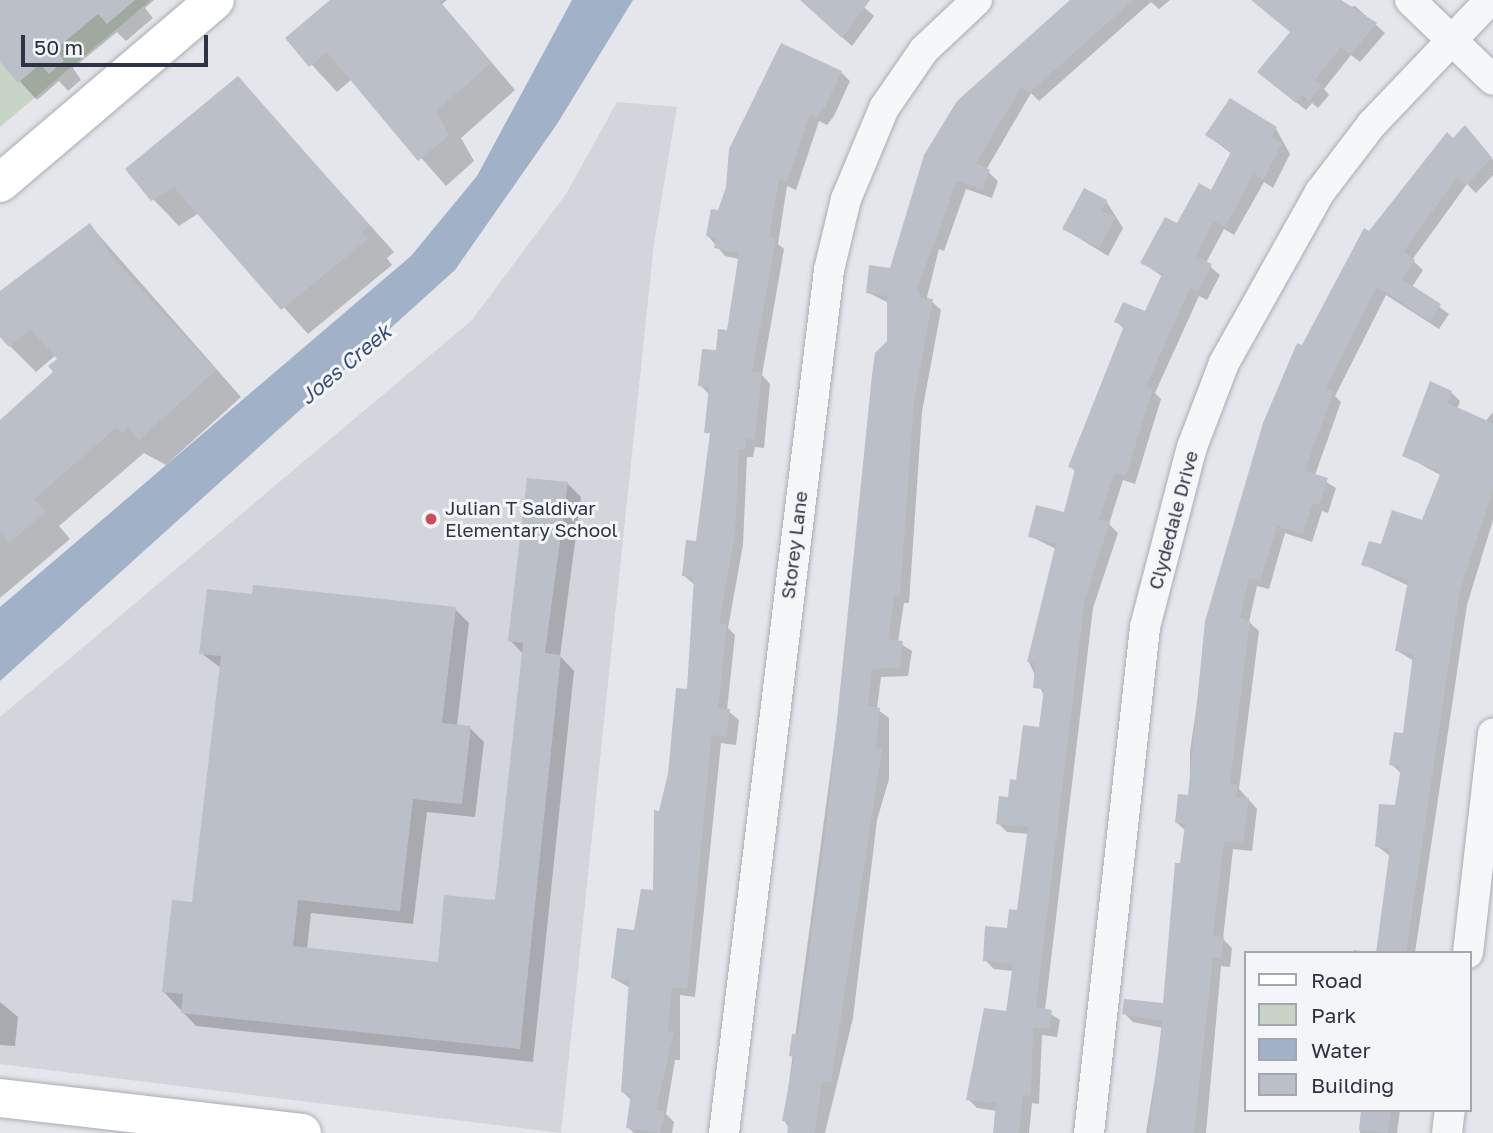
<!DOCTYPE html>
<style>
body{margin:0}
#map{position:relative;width:1493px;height:1133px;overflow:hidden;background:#e4e6eb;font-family:"Golos Text",sans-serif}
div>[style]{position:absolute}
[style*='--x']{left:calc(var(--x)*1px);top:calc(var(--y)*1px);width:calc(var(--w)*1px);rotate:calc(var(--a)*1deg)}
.built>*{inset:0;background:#d2d5dc}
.green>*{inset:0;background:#c8d4c5}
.water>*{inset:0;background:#a1b2c8}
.shadow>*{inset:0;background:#0003}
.building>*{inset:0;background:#bbbfc7}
.roads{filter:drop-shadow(0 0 2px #a9adb5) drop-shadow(0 0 2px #a9adb5)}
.street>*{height:30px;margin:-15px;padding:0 15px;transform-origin:15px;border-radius:15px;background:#f6f7f9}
.secondary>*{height:38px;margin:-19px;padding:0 19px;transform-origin:19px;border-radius:19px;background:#fff}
.dots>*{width:19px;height:19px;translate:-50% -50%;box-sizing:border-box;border:4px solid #f3f5f8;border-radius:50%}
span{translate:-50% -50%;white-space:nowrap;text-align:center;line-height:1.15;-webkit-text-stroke:6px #f3f5f8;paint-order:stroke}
.poi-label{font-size:19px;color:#2c3342}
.left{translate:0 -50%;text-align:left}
.street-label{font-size:19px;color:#2c3342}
.water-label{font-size:21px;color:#384f74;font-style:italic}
.legend{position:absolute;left:1244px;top:951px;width:228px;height:161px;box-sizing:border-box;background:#f3f5f8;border:2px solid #a3a7af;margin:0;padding:9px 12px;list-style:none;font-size:21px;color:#2c3342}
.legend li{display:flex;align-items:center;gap:14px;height:35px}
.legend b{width:35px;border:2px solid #a3a7af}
.scale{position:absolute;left:21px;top:35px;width:187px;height:32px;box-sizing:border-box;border:4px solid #2c3342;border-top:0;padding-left:9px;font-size:21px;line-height:24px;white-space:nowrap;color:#2c3342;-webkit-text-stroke:5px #f3f5f8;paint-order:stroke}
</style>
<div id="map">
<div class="built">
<div style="clip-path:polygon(617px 102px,677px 107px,654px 243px,561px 1133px,0 1064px,0 717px,472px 320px,566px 194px)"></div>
</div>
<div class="green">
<div style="clip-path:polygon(0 0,151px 0,0 127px)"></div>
</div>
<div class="water">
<div style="clip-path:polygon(572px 0,633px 0,557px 124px,455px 270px,0 681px,0 607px,411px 256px,477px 176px)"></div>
</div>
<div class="shadow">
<div style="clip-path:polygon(0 0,154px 0,145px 8px,153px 18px,126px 41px,117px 32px,73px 68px,81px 80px,68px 91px,59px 81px,37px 100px,0 60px)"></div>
<div style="clip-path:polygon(332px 0,447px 0,442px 4px,515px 90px,461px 138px,474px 161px,446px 186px,352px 79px,337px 92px,287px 38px)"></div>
<div style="clip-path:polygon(801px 0,856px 0,874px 16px,852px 46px)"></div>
<div style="clip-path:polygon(1073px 0,1170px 0,1159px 9px,1151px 2px,1039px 101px,1031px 93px,986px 170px,998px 181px,992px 198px,966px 189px,944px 251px,939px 249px,927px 297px,941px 310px,922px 412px,909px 603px,904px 603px,898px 642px,912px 651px,908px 676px,881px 677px,877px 709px,889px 718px,889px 779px,877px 820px,853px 1018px,825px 1133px,792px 1133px,784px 1120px,888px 341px,889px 303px,867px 292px,891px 270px,958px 102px)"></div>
<div style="clip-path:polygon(1263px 0,1333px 0,1342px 8px,1355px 6px,1385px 33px,1360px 62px,1351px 55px,1324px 89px,1329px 95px,1318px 108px,1312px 103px,1306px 110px,1269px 81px,1292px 33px)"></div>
<div style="clip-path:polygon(841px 72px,850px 81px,834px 116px,827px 125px,819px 121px,796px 190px,787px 186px,778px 244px,784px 249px,762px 375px,770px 384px,764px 448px,755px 447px,753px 457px,747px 457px,743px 545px,728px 628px,735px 635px,727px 710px,739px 720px,736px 745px,721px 743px,695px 997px,680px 995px,680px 1060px,675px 1060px,666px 1114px,674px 1122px,672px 1133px,634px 1133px,628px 1127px,632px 1101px,623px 1092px,630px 988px,613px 978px,655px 891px,661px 813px,689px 691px,695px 585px,683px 575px,697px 543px,711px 437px,710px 395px,700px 385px,729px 332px,739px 259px,725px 256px,708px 236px,719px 212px)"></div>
<div style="clip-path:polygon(238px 78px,394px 252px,387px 258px,392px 265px,308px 334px,199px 213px,179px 226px,153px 199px)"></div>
<div style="clip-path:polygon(1231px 100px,1276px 129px,1290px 154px,1273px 188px,1264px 182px,1234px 235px,1224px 229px,1206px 263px,1220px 275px,1207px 300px,1199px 296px,1155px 393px,1161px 399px,1135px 484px,1123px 480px,1109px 524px,1118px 533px,1093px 608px,1045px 1010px,1060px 1020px,1057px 1037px,1042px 1035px,1039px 1104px,1032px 1103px,1029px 1133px,995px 1133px,997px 1111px,977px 1108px,968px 1099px,1007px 1013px,1013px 971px,994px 969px,985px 960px,1018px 912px,1028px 834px,1007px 832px,998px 823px,1041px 729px,1044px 696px,1029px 662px,1056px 549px,1030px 536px,1065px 514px,1076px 472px,1070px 466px,1125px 330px,1116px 321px,1146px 314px,1163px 277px,1143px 263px,1212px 192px,1232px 154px,1207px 135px)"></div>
<div style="clip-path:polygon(1474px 136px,1493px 160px,1493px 175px,1476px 193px,1467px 184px,1412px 260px,1423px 270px,1412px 287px,1449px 314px,1439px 329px,1386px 295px,1335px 396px,1341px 402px,1315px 475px,1336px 488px,1328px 513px,1322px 511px,1312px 542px,1285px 533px,1269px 589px,1257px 586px,1249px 622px,1259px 631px,1239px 789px,1257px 809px,1252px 851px,1233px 849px,1223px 939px,1232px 948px,1230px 967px,1221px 966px,1206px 1133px,1146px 1133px,1163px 1028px,1133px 1022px,1124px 1013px,1165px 1004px,1186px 831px,1177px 823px,1190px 797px,1190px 751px,1213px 595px,1303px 348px,1369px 233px,1453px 140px)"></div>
<div style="clip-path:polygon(1106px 201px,1123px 228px,1108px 256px,1064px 229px)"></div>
<div style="clip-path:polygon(90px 225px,241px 397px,166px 465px,144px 453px,59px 526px,70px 539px,0 598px,0 422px,56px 372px,60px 359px,56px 355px,36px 372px,10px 346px,0 334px,0 296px)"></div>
<div style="clip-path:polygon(1431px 383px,1453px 394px,1442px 410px,1453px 394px,1460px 401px,1457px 409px,1485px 422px,1493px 412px,1493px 520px,1467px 605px,1415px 953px,1378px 953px,1390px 856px,1377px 846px,1381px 806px,1397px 807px,1402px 774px,1391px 764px,1395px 734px,1405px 735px,1414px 661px,1396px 650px,1409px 586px,1363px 564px,1370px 543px,1382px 547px,1393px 512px,1423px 522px,1442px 476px,1404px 455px)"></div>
<div style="clip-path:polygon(567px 483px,581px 497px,560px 656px,574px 671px,533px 1062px,196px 1026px,163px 991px,194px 904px,221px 668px,201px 653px,455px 609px,469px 623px,457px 726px,470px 728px,484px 742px,475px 817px,427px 812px,413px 924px,311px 913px,307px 949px,439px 964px,497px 902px,523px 654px,510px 640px)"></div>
<div style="clip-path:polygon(1354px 950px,1373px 953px,1353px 953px)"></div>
<div style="clip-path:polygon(0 1002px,18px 1017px,15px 1046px,0 1045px)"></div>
<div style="clip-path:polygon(1363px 1110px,1400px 1110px,1397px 1133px,1360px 1133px)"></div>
</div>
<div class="building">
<div style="clip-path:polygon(0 0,135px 0,107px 24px,98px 14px,56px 49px,64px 61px,49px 74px,40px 64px,18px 83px,0 62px)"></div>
<div style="clip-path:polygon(330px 0,438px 0,491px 63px,436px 111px,449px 135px,418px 161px,327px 52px,309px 67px,285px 38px)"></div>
<div style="clip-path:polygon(800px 0,870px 0,842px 38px)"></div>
<div style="clip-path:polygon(1070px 0,1133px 0,1029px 93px,1022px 86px,976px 163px,990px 170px,983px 190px,957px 181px,918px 287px,921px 298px,933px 299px,914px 402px,900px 595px,895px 595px,888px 639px,903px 641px,900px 668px,872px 669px,868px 706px,880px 708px,876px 748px,882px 749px,831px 1082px,822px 1081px,815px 1133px,787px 1133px,789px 1122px,782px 1121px,794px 1057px,789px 1056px,792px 1034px,798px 1035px,826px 828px,872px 375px,875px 353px,887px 341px,887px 296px,866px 293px,869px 265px,890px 268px,924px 155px,957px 101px)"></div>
<div style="clip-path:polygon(1251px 0,1341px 0,1377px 23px,1350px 55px,1341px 47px,1315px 80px,1322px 85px,1309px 101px,1302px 95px,1296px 103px,1257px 72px,1290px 32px)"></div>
<div style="clip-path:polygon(781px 43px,842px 71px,825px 107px,817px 117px,810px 114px,787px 182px,779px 179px,769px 237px,776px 239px,752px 372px,762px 373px,755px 440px,746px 439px,745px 449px,739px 449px,735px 535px,719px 623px,727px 624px,718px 708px,730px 709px,727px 737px,712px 735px,687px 989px,672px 987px,668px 1032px,674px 1032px,656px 1110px,665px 1112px,660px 1133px,626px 1128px,631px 1094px,621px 1092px,629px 980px,611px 978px,617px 928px,634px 930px,641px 889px,653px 890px,654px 810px,659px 811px,668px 774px,676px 688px,687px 689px,694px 577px,682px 576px,686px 540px,696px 541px,710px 433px,704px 433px,709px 387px,698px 386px,702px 349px,716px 350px,718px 329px,727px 330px,739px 253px,714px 248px,716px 238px,706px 236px,711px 209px,718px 210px,726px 187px,729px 149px)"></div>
<div style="clip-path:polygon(238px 76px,369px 225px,362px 232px,368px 239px,281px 310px,174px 187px,151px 201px,125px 169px)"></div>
<div style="clip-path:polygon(1230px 98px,1277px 127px,1271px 137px,1282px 144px,1263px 180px,1254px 174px,1225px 227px,1214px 221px,1196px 256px,1212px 264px,1198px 292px,1190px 288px,1146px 386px,1153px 389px,1126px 476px,1114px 473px,1099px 520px,1110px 522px,1085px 598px,1036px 1007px,1052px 1010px,1049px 1029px,1033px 1027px,1031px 1096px,1023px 1095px,1019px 1133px,993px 1133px,996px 1103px,966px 1100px,984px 1008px,1006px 1011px,1013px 964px,983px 961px,985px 926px,1007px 928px,1009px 909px,1017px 910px,1028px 827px,996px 824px,999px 796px,1008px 797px,1010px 779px,1016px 780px,1023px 725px,1039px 727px,1044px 689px,1033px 688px,1035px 663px,1027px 662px,1056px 543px,1028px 537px,1036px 505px,1064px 512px,1075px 469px,1068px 467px,1124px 326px,1114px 322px,1123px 302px,1145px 311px,1162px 274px,1140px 263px,1165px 217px,1177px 223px,1199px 183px,1211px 190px,1231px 152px,1205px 135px)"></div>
<div style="clip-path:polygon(1465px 125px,1492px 158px,1466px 185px,1457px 177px,1403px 252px,1415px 260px,1402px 279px,1441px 304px,1430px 321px,1377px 287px,1326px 388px,1333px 392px,1305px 471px,1328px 478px,1319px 505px,1313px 503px,1303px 534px,1277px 526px,1260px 581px,1249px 578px,1240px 618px,1250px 621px,1230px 784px,1238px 785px,1236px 797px,1249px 798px,1243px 843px,1224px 841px,1213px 936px,1224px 937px,1221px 959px,1213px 958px,1194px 1133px,1149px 1133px,1162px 1021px,1122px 1014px,1124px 999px,1163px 1003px,1175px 863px,1180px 863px,1185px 824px,1175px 823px,1178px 794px,1188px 795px,1205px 621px,1263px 423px,1297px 343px,1302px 345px,1364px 228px,1369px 231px,1447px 132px,1453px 138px)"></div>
<div style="clip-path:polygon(1084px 188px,1107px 200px,1102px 211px,1115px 217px,1099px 248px,1062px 229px)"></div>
<div style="clip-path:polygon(90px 223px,113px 258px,216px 370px,139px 440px,128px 427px,122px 433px,117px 427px,34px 499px,46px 512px,9px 543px,0 533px,0 420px,53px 372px,48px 366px,57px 359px,30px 329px,9px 347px,0 337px,0 291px)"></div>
<div style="clip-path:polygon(1430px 381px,1452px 391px,1447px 403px,1493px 423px,1493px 490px,1459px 595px,1406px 953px,1376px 953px,1390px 848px,1375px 847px,1379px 804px,1395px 805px,1401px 767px,1389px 765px,1394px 732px,1403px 733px,1413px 654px,1395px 651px,1408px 580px,1361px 565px,1369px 541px,1381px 544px,1392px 510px,1422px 520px,1441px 472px,1402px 456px)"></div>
<div style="clip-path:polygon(527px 478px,568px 482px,545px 653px,561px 655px,520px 1049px,181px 1013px,183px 994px,162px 992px,172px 900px,192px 902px,221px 656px,199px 654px,207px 589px,252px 594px,253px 585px,456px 607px,442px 723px,471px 726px,462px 804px,413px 799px,400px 911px,298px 900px,293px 946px,438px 962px,444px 895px,495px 900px,523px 643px,508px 641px)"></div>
<div style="clip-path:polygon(1361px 1110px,1391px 1110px,1388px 1133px,1359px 1130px)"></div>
</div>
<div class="roads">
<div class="street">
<div style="--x:1410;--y:0;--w:115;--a:43.9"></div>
<div style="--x:1468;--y:953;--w:221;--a:-83.5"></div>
<div style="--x:724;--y:1133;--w:869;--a:-83.06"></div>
<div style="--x:829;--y:270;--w:73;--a:-76.5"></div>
<div style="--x:846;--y:199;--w:99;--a:-67.3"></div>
<div style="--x:884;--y:108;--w:70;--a:-55.4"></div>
<div style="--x:924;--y:50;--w:73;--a:-43.3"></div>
<div style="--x:1089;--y:1133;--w:509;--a:-83.68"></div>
<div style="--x:1145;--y:627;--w:186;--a:-75.4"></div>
<div style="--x:1192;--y:447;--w:90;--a:-69.1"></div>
<div style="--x:1224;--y:363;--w:196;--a:-60.7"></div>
<div style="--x:1320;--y:192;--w:86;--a:-52.6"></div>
<div style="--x:1372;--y:124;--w:171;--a:-46.4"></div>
<div style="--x:1447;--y:1133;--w:23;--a:-83"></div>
</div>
<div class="secondary">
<div style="--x:0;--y:183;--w:282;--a:-40.4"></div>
<div style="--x:0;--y:1098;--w:304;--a:6.6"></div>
</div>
</div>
<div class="dots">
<div style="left:431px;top:519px;background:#c7515b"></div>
</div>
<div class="poi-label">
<span class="left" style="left:445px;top:519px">Julian T Saldivar<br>Elementary School</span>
</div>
<div class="street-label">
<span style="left:1173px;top:520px;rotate:-75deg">Clydedale Drive</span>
<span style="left:794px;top:545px;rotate:-83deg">Storey Lane</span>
</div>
<div class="water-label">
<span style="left:345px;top:364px;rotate:-40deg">Joes Creek</span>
</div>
<ul class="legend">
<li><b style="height:9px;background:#fff"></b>Road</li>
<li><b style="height:19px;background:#c8d4c5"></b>Park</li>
<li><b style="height:19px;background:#a1b2c8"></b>Water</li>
<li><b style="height:19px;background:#bbbfc7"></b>Building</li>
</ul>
<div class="scale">50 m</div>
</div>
